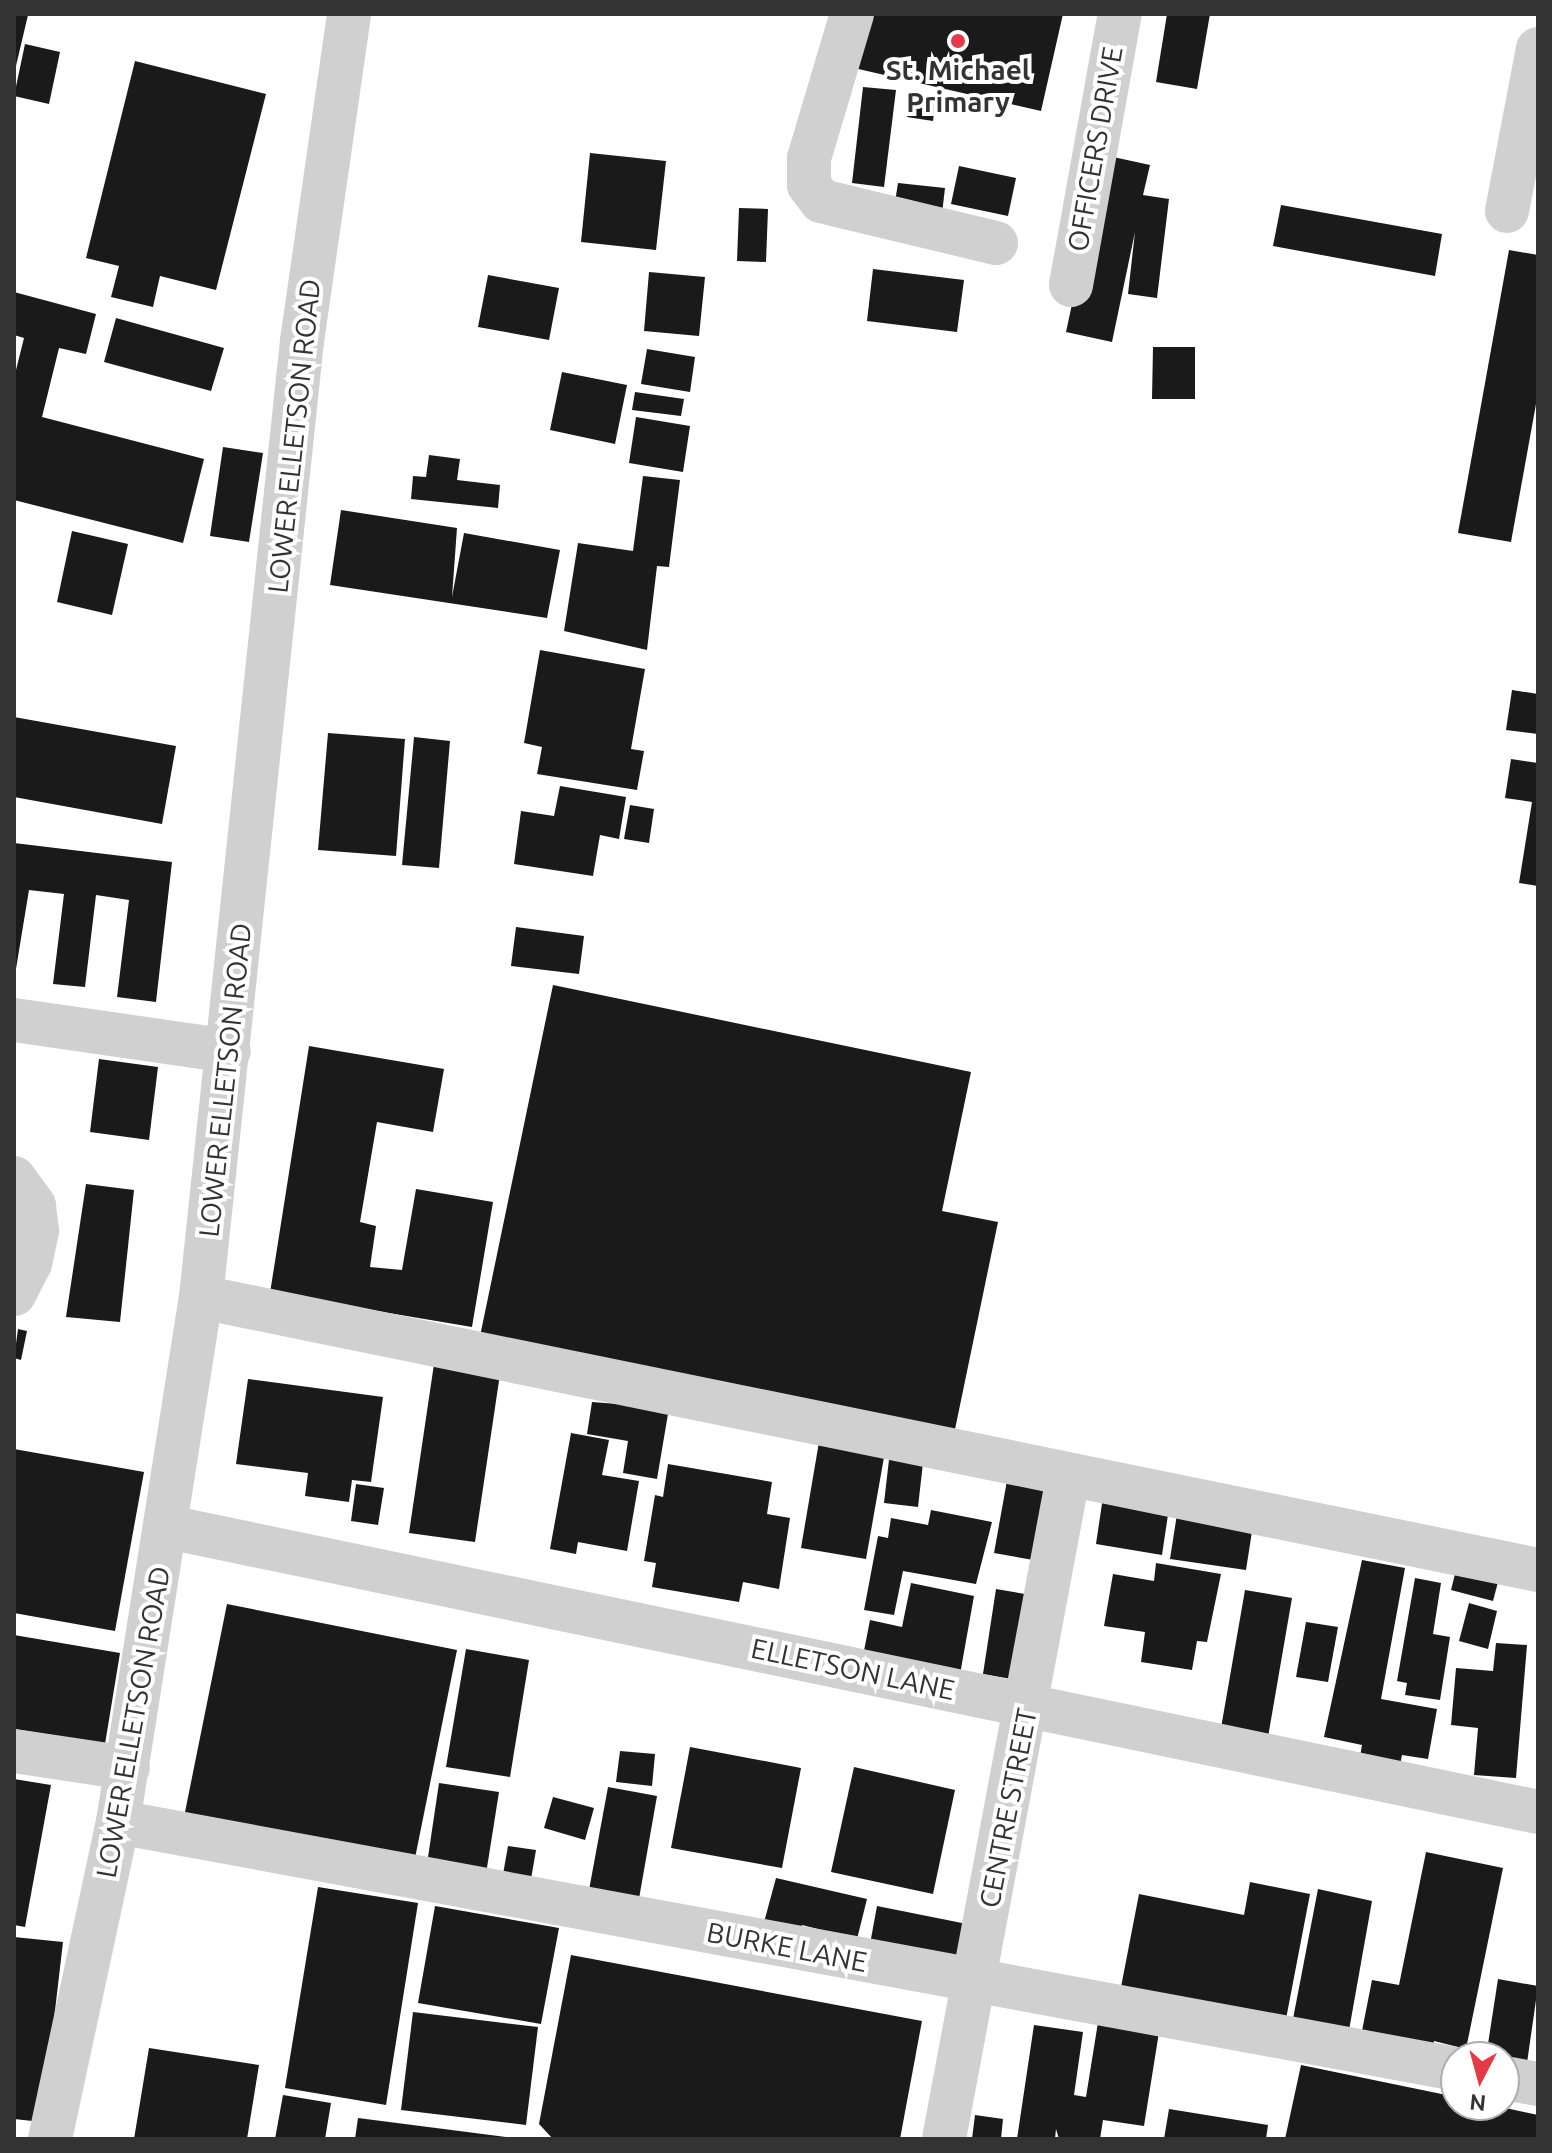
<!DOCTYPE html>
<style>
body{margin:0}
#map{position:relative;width:1552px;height:2153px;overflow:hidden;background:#fff;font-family:Ubuntu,sans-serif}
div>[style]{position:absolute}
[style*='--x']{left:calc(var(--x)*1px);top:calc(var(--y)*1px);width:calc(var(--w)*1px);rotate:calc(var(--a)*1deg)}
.building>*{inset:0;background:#1a1a1a}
.minor>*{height:44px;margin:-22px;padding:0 22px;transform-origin:22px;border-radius:22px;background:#d0d0d0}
.dots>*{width:22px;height:22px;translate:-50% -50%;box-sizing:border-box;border:4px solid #fff;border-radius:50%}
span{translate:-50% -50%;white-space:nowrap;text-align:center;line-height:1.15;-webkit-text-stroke:8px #fff;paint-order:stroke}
.poi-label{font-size:28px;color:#333;font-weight:700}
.street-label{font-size:28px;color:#333}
.frame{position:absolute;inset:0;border:16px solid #333;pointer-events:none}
.north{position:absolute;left:1440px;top:2041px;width:80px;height:80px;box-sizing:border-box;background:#fff;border:2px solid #adadad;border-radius:50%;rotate:186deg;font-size:22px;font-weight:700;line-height:32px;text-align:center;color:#333}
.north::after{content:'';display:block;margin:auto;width:28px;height:36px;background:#e63946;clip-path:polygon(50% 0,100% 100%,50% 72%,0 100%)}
</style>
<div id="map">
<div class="building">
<div style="clip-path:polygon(14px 14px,28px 15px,15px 70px,14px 70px)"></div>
<div style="clip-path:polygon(866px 14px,1063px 14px,1041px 111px,854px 68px)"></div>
<div style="clip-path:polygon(1167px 14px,1210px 14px,1197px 89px,1156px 82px)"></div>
<div style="clip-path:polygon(25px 44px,60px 52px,49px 104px,14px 96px)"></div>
<div style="clip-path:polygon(135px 61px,266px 94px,216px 290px,160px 276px,153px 307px,111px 297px,119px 266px,86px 258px)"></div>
<div style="clip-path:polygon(863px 87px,896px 90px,884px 187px,852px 183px)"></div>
<div style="clip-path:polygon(911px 92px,936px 96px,933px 121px,907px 117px)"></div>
<div style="clip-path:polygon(590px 153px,666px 161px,656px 250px,581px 242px)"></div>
<div style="clip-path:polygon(1104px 155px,1150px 165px,1143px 195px,1169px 199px,1157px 298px,1128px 294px,1135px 232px,1112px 342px,1066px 332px)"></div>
<div style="clip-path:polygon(959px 166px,1016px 178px,1008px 216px,951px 204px)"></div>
<div style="clip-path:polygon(898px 183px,945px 188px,942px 214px,894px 208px)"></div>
<div style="clip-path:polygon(1281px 205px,1442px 234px,1435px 276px,1273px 246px)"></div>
<div style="clip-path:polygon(739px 208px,768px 209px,766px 262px,737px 261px)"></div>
<div style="clip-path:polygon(1509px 250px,1538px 255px,1538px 393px,1511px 542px,1458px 533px)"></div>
<div style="clip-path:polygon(873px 269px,964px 280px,957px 332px,867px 321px)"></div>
<div style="clip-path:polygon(649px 272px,705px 277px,699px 336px,644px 331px)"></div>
<div style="clip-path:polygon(488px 275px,559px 288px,549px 340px,478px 327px)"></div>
<div style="clip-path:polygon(14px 292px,96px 314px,86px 354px,59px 348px,42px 417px,204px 459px,183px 543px,14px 500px,14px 378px,24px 338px,14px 335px)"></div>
<div style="clip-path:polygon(116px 318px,224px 348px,211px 391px,104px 362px)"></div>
<div style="clip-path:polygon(1153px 347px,1195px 347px,1195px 399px,1152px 399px)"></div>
<div style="clip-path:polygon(647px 349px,695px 357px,690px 392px,641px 384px)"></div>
<div style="clip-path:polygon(562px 372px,627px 385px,615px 444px,550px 430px)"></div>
<div style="clip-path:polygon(635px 392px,684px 399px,681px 416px,632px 410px)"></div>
<div style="clip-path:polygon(636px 417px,690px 426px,683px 472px,629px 463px)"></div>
<div style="clip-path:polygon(223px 447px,263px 453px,249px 542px,210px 536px)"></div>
<div style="clip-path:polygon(429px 455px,460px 459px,457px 480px,500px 485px,498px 508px,411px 499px,413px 476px,426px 477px)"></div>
<div style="clip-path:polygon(643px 476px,680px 480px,669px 567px,657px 566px,647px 650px,564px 631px,578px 543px,633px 551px)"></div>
<div style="clip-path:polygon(341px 510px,457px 528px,452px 597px,464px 533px,560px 550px,547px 618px,330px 585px)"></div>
<div style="clip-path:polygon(72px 531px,128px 544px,112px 615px,57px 602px)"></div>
<div style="clip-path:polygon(540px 650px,645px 669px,631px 749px,644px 751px,637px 790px,537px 774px,542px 747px,524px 743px)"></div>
<div style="clip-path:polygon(1512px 690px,1538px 694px,1538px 734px,1506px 730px)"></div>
<div style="clip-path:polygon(14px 717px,176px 746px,162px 824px,14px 797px)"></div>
<div style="clip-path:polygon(328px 733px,405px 739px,396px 856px,318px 850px)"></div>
<div style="clip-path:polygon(414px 737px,450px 741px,439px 868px,402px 865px)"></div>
<div style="clip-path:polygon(1511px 759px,1538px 763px,1538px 886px,1519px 883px,1532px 802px,1505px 798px)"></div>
<div style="clip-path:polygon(560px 786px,626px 797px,619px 839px,600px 835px,593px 876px,514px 864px,521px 811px,554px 816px)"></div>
<div style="clip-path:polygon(630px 805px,654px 809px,649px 843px,624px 839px)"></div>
<div style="clip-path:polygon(14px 843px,172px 862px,156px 1002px,117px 997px,129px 900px,96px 895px,85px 987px,53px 984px,64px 894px,29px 890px,14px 981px)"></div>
<div style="clip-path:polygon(516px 927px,584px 936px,579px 974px,511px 966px)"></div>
<div style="clip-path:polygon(553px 985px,971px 1072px,942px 1211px,998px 1222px,953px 1439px,479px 1341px)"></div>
<div style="clip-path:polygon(309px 1046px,444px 1069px,433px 1132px,377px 1122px,360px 1222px,376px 1226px,370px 1267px,402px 1270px,416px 1189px,493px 1202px,472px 1327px,270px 1293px)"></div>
<div style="clip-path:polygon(99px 1059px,158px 1067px,149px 1140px,90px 1132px)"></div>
<div style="clip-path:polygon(86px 1184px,134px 1190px,120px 1322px,66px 1317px)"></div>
<div style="clip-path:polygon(18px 1329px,27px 1331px,21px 1360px,14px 1358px)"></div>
<div style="clip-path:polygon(434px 1364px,500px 1374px,475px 1542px,409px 1533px)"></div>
<div style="clip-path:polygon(248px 1379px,383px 1397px,371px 1482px,352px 1480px,349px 1502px,305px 1496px,308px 1473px,236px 1464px)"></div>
<div style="clip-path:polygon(592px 1402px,669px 1408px,657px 1479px,623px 1473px,628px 1441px,587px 1434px)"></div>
<div style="clip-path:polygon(571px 1433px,609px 1440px,602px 1475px,639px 1481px,627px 1551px,578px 1542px,576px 1554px,550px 1549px)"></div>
<div style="clip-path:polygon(820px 1436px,886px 1446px,866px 1559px,801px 1548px)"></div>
<div style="clip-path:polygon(14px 1449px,144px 1472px,115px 1631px,14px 1613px)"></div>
<div style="clip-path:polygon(890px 1451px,924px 1454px,918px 1507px,884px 1503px)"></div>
<div style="clip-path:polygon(668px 1464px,772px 1482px,767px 1514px,790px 1518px,779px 1589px,743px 1582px,739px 1602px,652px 1587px,656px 1563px,644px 1561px,655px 1495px,663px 1497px)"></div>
<div style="clip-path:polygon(1008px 1475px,1047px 1482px,1033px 1560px,994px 1553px)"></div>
<div style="clip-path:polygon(356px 1484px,384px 1488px,378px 1525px,351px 1521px)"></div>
<div style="clip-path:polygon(1103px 1497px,1169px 1508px,1162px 1555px,1096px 1544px)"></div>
<div style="clip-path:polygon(931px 1510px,992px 1522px,976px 1584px,903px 1571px,894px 1615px,864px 1610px,878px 1536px,888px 1538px,891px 1518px,928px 1525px)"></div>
<div style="clip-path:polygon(1177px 1514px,1253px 1525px,1246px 1570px,1170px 1559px)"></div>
<div style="clip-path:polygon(1362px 1560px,1405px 1568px,1381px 1699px,1437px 1709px,1428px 1759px,1402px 1755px,1398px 1775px,1358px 1768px,1362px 1745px,1324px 1737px)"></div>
<div style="clip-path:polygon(1156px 1563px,1221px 1574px,1207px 1642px,1197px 1641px,1192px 1670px,1141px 1662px,1145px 1632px,1104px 1626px,1113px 1574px,1154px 1581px)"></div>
<div style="clip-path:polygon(1456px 1570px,1498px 1582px,1493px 1601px,1451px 1590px)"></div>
<div style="clip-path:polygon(1415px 1578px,1441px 1583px,1433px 1634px,1450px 1637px,1440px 1700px,1405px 1695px,1407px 1683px,1397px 1681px)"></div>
<div style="clip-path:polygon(911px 1583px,974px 1596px,959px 1680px,862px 1661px,870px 1620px,902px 1627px)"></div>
<div style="clip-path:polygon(996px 1589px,1031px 1595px,1017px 1680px,983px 1674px)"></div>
<div style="clip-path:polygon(1245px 1590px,1292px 1598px,1268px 1737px,1221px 1728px)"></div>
<div style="clip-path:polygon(1469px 1603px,1497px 1611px,1488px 1649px,1459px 1641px)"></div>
<div style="clip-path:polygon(227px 1604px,457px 1650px,413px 1868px,183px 1822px)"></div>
<div style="clip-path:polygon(1306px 1622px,1338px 1627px,1328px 1682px,1296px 1677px)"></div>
<div style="clip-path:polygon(14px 1635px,120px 1653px,105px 1744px,14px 1729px)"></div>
<div style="clip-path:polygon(1496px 1643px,1527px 1645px,1516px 1778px,1474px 1775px,1478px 1728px,1451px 1725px,1456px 1668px,1493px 1671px)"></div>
<div style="clip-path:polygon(466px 1649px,529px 1660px,510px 1777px,446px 1767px)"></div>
<div style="clip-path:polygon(690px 1747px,801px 1768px,782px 1868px,671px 1848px)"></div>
<div style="clip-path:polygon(620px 1751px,655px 1754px,652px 1786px,616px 1782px)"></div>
<div style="clip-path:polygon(854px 1767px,955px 1790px,933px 1894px,831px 1872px)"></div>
<div style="clip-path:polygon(14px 1779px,51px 1785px,25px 1927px,14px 1925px)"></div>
<div style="clip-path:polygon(439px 1783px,499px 1792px,486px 1874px,427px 1864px)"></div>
<div style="clip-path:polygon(608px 1787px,657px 1796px,637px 1910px,587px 1901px)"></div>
<div style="clip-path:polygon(553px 1797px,594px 1808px,585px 1840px,544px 1828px)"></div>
<div style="clip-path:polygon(508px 1846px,536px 1850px,530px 1885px,502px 1880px)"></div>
<div style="clip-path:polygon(1426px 1852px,1503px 1868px,1466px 2049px,1434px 2041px,1431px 2054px,1360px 2041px,1372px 1980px,1399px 1985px)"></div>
<div style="clip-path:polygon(776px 1878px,867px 1899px,857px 1939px,802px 1925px,796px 1946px,760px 1937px)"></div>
<div style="clip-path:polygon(1250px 1882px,1310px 1894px,1286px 2019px,1121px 1987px,1139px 1894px,1244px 1915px)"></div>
<div style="clip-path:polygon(318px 1887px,418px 1903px,386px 2105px,285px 2088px)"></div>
<div style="clip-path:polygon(1318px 1889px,1372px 1901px,1348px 2036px,1292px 2024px)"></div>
<div style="clip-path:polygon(435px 1906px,559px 1928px,541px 2024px,418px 2003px)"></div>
<div style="clip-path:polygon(877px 1906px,967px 1924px,957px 1972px,868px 1955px)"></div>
<div style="clip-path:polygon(14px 1937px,63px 1942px,42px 2122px,14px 2119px)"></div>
<div style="clip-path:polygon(571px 1955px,922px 2021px,900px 2139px,553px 2139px,539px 2124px)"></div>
<div style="clip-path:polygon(1498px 1979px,1538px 1986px,1527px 2063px,1486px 2057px)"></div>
<div style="clip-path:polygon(413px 2012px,538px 2027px,526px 2125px,401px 2110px)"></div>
<div style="clip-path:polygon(1099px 2016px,1160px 2026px,1144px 2126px,1103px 2120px,1100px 2139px,1059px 2139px,1056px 2129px,1055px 2139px,1017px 2139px,1034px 2025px,1083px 2032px,1074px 2095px,1086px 2097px)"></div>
<div style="clip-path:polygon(149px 2048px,259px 2065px,247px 2139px,134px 2139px)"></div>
<div style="clip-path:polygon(1301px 2065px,1456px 2097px,1456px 2105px,1492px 2105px,1538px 2115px,1538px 2139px,1285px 2139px)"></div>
<div style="clip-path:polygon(283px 2095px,331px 2103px,325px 2139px,275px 2139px)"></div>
<div style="clip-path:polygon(1169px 2109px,1268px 2125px,1266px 2139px,1164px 2139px)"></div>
<div style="clip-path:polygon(975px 2115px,1003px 2119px,1001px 2139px,972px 2139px)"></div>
<div style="clip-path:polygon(358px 2118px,506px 2137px,506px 2139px,355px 2139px)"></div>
</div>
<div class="minor">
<div style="--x:852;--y:14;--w:150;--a:106.6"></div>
<div style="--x:809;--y:158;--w:27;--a:90"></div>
<div style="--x:809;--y:185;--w:20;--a:53"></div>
<div style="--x:821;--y:201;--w:180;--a:13.5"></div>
<div style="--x:1507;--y:211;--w:165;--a:-79.2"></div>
<div style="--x:1071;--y:285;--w:275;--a:-79.8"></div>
<div style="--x:14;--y:1020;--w:217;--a:8.2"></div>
<div style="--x:14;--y:1178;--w:34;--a:54"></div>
<div style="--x:34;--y:1206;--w:25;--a:83"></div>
<div style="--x:37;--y:1231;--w:33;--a:102"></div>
<div style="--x:30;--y:1263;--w:35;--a:117"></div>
<div style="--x:201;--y:1297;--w:1365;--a:11.54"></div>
<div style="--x:168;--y:1527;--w:1399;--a:11.75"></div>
<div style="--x:14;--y:1751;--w:115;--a:8.5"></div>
<div style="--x:118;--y:1822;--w:1361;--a:10.46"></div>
<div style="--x:1504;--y:2078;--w:35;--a:10"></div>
<div style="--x:50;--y:2139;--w:324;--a:-77.9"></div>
<div style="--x:118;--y:1822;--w:532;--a:-81.02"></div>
<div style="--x:201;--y:1297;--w:961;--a:-83.97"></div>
<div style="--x:302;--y:341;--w:330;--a:-81.8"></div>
<div style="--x:944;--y:2139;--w:674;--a:-79.39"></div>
</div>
<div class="dots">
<div style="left:958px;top:41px;background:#e63946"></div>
</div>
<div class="poi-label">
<span style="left:958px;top:86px">St. Michael<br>Primary</span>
</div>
<div class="street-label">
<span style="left:1095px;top:149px;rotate:-80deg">OFFICERS DRIVE</span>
<span style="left:294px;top:436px;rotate:-84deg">LOWER ELLETSON ROAD</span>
<span style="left:225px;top:1080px;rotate:-84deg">LOWER ELLETSON ROAD</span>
<span style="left:853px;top:1669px;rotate:12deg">ELLETSON LANE</span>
<span style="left:133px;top:1722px;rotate:-80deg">LOWER ELLETSON ROAD</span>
<span style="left:1008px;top:1808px;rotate:-79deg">CENTRE STREET</span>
<span style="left:787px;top:1947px;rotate:11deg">BURKE LANE</span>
</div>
<div class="frame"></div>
<div class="north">N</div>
</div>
